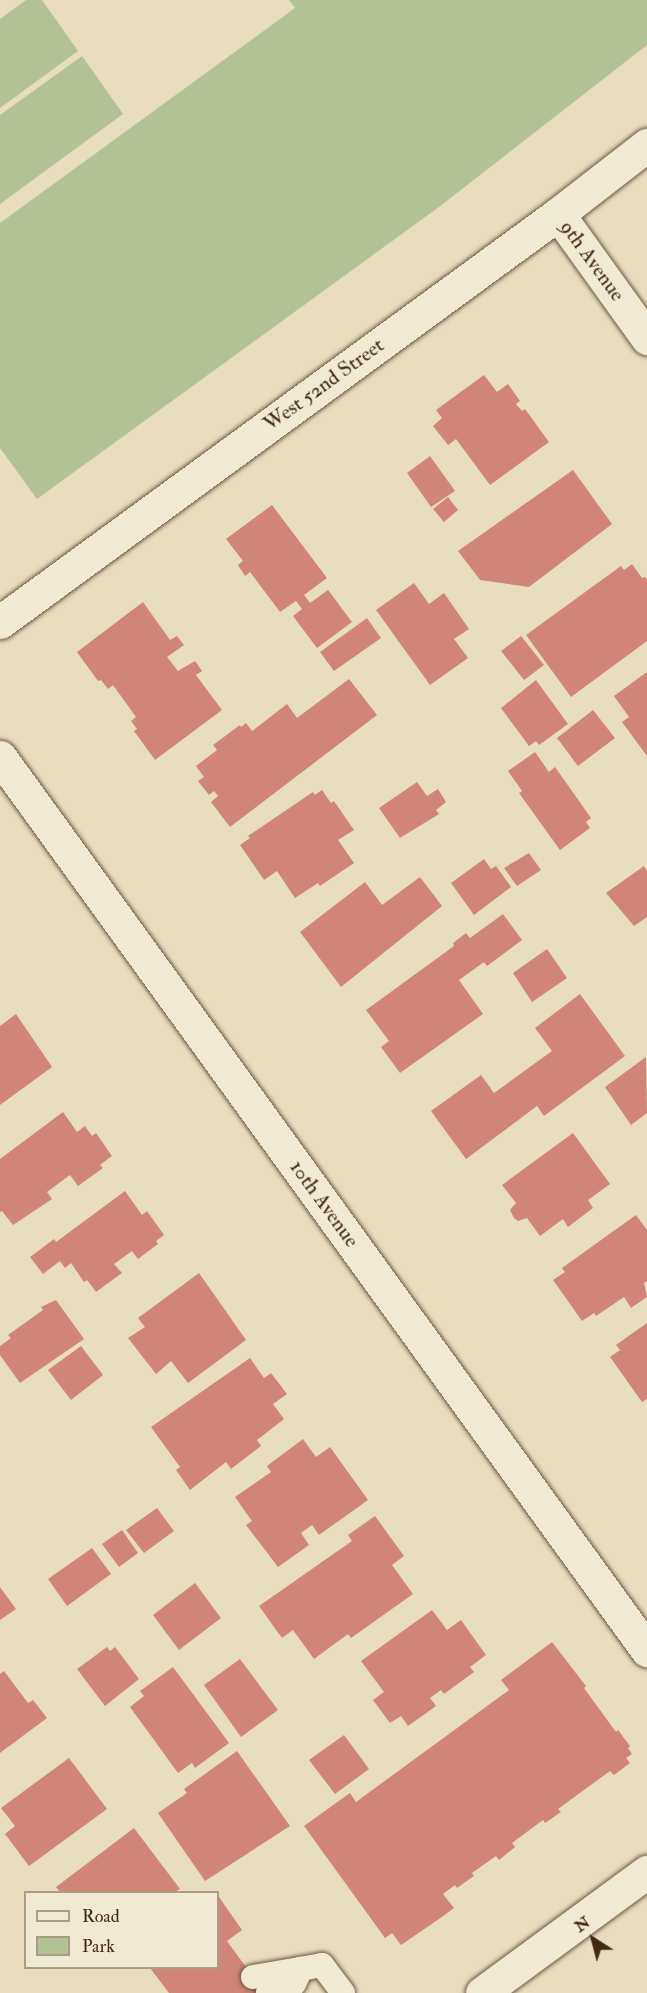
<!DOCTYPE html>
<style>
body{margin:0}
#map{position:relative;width:647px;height:1993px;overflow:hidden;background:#e8debd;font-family:"IM FELL Double Pica",serif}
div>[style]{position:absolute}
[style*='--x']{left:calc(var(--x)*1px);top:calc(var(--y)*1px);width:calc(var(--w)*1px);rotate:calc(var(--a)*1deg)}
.green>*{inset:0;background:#b3c293}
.building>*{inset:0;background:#d18577}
.roads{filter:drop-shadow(0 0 2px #6c563f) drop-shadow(0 0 2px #6c563f)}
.lane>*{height:24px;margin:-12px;padding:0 12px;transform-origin:12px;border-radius:12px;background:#f0ead4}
.street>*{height:33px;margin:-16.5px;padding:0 16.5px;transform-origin:16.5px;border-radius:16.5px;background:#f0ead4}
.secondary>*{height:33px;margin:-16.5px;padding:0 16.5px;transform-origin:16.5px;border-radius:16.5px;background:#f0ead4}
span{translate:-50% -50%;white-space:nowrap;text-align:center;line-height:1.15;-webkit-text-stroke:6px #f0ead4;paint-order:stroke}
.street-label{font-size:21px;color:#432815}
.legend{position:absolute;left:24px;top:1891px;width:195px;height:78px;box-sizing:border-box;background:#f0ead4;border:2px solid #ab9c88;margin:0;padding:8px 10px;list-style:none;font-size:18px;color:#432815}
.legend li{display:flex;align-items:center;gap:12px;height:30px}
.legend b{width:30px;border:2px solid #ab9c88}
.north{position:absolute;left:563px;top:1909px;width:60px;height:60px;-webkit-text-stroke:4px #f0ead4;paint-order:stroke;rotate:324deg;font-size:16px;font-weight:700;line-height:24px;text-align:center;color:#432815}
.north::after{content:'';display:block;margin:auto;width:21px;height:27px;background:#432815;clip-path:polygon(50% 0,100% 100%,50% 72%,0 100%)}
</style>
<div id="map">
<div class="green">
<div style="clip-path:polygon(26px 0,42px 0,78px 51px,0 108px,0 19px)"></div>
<div style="clip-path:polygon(289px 0,647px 0,647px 45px,439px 207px,37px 499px,0 448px,0 223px,295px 8px)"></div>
<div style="clip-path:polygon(82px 56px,123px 114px,0 204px,0 115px)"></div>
</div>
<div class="building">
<div style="clip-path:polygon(484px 375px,497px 392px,508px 384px,520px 401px,516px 404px,522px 411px,525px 409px,549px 442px,490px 485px,456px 439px,448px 445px,433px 426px,442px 418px,436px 410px)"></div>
<div style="clip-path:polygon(430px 456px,455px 491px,431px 507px,407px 473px)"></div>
<div style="clip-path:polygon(573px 470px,612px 524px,529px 587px,480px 580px,458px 551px)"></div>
<div style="clip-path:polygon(448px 497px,458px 510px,444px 522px,433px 509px)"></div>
<div style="clip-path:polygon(272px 505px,327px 578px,304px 595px,310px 603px,328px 590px,352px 622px,317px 648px,293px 616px,302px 609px,296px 601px,280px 612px,250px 572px,245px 576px,238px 565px,243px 561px,226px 539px)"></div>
<div style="clip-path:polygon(632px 564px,642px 578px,645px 577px,647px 579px,647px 641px,571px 697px,526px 635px,621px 566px,624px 570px)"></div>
<div style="clip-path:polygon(414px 583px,429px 604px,444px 593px,469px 629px,454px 639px,468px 658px,430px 685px,376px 610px)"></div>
<div style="clip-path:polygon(143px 602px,170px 640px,177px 636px,184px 645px,167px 657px,178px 671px,195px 661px,202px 671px,196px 675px,222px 710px,155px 760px,134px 731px,137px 729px,131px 721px,136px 717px,113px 685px,108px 689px,101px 680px,98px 681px,77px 652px)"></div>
<div style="clip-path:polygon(367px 618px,381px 638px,334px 671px,320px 652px)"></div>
<div style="clip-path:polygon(521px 636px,544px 665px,524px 680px,501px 651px)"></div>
<div style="clip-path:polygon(647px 672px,647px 756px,622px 722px,629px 717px,614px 696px)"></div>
<div style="clip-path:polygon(349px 679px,377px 715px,230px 827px,211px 802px,218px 796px,214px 791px,209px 795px,198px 781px,204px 777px,196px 766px,217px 750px,213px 745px,240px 725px,241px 727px,246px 723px,252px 731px,287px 704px,297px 718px)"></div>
<div style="clip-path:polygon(536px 680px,568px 724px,539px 745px,536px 741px,529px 746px,501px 708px)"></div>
<div style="clip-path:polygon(593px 710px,615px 738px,578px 766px,557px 738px)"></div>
<div style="clip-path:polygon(535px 752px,549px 772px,555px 767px,591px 818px,586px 822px,590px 828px,560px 850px,519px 793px,522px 791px,508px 771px)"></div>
<div style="clip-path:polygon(417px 782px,427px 796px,438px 789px,446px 802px,436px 810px,439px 814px,400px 838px,379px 808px)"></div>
<div style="clip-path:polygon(322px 790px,331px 803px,334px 801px,354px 830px,338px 840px,354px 863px,320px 886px,318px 883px,295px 898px,277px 871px,264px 880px,240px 845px,250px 838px,248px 836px,313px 792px,315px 795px)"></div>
<div style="clip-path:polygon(529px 853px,541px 870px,517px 886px,504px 868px)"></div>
<div style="clip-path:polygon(484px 859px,491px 869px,496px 866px,511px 887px,474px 915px,451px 883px)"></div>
<div style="clip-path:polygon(644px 866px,647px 871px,647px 917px,634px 926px,606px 893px)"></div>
<div style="clip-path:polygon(420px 877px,442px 906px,341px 987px,300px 932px,365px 882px,382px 905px)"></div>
<div style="clip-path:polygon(503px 914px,522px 940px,487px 966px,484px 962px,459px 980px,483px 1014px,400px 1073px,381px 1047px,389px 1041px,366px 1010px,454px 946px,453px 943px,466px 933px,470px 938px)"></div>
<div style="clip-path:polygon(547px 949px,567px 978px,532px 1002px,513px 973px)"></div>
<div style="clip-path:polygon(580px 994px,625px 1056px,544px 1116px,537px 1106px,466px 1159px,431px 1111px,481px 1075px,494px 1093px,552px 1051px,535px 1028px)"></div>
<div style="clip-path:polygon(16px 1014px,52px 1067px,0 1105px,0 1026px)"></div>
<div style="clip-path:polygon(646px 1057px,647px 1113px,631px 1125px,605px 1087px)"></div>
<div style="clip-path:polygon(63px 1112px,77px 1132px,85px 1126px,92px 1136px,96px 1133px,112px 1156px,100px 1165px,103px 1168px,78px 1186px,70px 1175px,47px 1192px,52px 1199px,13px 1225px,2px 1211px,0 1212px,0 1159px)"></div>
<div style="clip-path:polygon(573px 1133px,610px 1184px,588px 1200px,593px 1208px,568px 1227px,563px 1219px,540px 1236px,527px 1218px,518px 1221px,514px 1218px,510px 1210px,516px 1203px,502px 1185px)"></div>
<div style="clip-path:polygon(125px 1191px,142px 1215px,147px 1211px,164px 1235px,156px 1241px,158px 1244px,138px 1259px,132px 1251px,114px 1264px,122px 1273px,96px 1292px,87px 1280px,84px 1282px,71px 1263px,65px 1268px,60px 1261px,43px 1274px,30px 1257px,54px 1239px,56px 1242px)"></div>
<div style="clip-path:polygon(636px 1215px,647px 1230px,647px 1281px,644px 1283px,647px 1297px,631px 1308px,624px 1297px,596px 1316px,594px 1313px,582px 1321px,553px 1280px,565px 1272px,562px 1268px)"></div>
<div style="clip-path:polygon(199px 1273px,246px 1340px,188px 1383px,171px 1361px,156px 1374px,128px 1338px,145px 1327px,138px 1318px)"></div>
<div style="clip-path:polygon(56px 1300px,84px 1339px,20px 1383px,0 1355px,0 1346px,11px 1338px,8px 1335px,43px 1310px,41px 1307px)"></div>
<div style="clip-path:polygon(647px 1323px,647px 1399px,642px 1402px,610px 1357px,620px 1350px,616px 1345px)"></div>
<div style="clip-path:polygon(81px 1346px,103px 1375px,71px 1400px,48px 1370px)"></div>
<div style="clip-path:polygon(250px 1358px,264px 1378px,271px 1373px,287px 1394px,273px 1404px,284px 1419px,257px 1440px,261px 1446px,231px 1469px,226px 1462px,190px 1490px,176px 1470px,180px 1467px,151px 1427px)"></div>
<div style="clip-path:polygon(303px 1439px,316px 1457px,330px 1447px,368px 1500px,319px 1535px,312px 1525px,301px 1533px,309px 1545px,278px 1567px,246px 1525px,252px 1521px,235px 1497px,271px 1472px,267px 1466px)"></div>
<div style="clip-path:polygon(157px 1508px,174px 1531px,144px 1553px,126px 1530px)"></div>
<div style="clip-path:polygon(375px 1516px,404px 1556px,392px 1565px,413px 1594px,351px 1638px,348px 1634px,314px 1659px,293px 1630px,282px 1638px,259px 1606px,352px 1541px,348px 1535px)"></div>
<div style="clip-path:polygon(122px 1530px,138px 1553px,119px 1567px,102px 1544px)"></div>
<div style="clip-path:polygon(92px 1548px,111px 1574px,67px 1606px,48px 1579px)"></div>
<div style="clip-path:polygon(195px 1583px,221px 1618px,179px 1650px,153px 1615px)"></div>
<div style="clip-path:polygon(0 1587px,16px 1609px,0 1620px)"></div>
<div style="clip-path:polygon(432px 1610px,447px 1630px,461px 1620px,486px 1655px,470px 1667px,474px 1672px,444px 1694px,441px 1690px,430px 1698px,436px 1706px,408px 1726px,401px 1716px,390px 1723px,373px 1700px,384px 1692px,361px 1661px)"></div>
<div style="clip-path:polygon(552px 1642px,586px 1686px,584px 1688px,616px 1732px,618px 1730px,630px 1746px,628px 1748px,632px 1754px,626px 1758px,630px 1763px,614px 1775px,610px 1771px,558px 1809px,561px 1812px,545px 1823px,543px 1820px,512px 1843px,515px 1847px,499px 1860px,496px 1856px,472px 1873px,474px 1876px,457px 1888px,455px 1885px,443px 1894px,454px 1908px,442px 1917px,401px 1945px,392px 1933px,385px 1938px,304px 1826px,350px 1793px,356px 1802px,509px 1690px,501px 1680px)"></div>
<div style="clip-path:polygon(107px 1647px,110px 1651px,115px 1647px,139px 1679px,105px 1706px,77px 1669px)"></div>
<div style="clip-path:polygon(240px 1659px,278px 1710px,241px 1737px,204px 1685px)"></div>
<div style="clip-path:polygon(173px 1667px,229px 1743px,195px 1768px,192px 1763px,178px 1773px,130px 1707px,144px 1696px,140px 1691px)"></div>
<div style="clip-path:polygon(4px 1671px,28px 1703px,33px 1700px,47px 1718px,0 1753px,0 1674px)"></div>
<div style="clip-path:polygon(344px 1735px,369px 1769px,335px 1794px,309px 1760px)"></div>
<div style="clip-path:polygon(237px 1751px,290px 1826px,205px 1881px,158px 1813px,187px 1793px,184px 1789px)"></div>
<div style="clip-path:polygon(69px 1758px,107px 1809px,29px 1866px,5px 1834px,15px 1826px,1px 1808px)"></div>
<div style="clip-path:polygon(134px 1828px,180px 1889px,175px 1892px,60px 1892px,56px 1887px)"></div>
<div style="clip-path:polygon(219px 1897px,242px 1930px,227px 1941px,265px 1993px,169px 1993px,150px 1968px,218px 1968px)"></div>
</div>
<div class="roads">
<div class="lane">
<div style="--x:253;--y:1977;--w:49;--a:-9.5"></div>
<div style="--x:301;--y:1969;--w:41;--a:144"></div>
<div style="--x:294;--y:1984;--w:17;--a:-65"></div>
<div style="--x:301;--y:1969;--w:21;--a:-11"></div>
<div style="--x:322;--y:1965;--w:35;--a:53"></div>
</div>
<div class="street">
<div style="--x:558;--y:214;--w:153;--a:54.3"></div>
<div style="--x:0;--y:622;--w:691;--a:-36.17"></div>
<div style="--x:558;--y:214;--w:113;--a:-37.8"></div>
<div style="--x:0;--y:757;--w:1103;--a:54.08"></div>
</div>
<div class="secondary">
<div style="--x:482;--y:1993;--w:205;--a:-36.3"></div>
</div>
</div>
<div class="street-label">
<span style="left:592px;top:261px;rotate:54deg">9th Avenue</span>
<span style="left:324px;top:385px;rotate:-36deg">West 52nd Street</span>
<span style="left:324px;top:1204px;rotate:54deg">10th Avenue</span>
</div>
<ul class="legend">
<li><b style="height:8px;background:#f0ead4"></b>Road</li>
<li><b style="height:16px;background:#b3c293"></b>Park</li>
</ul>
<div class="north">N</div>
</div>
